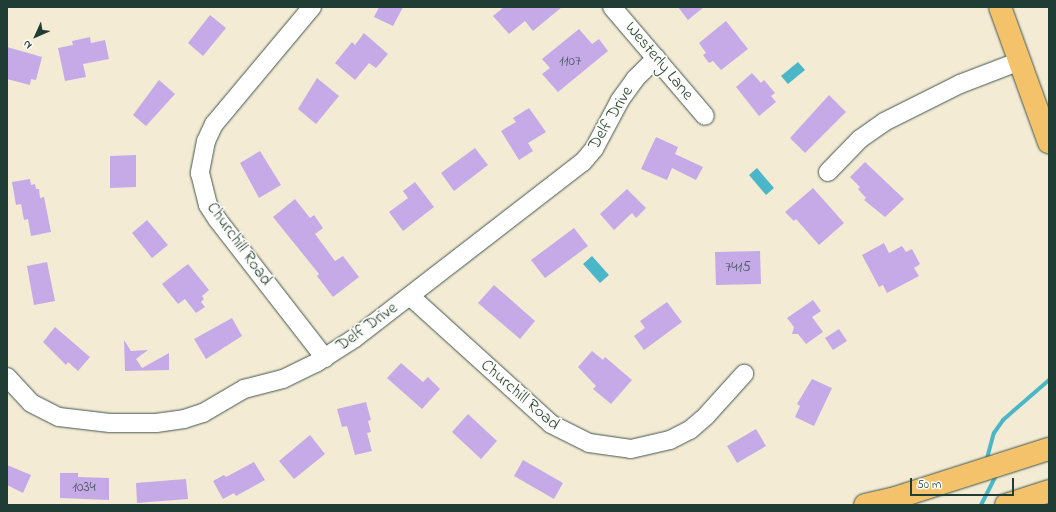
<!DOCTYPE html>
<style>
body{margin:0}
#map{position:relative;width:1056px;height:512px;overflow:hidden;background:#f4ebd4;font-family:"Indie Flower",sans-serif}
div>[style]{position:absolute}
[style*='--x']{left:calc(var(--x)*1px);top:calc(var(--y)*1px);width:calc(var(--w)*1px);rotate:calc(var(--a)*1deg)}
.water>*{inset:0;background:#4cb6c9}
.stream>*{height:4px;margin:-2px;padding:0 2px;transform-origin:2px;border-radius:2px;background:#4cb6c9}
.building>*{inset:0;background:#c5aae7}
.roads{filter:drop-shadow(0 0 1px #3f574c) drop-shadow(0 0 1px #3f574c)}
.minor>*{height:18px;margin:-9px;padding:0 9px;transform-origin:9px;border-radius:9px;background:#fff}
.major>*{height:22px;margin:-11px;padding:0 11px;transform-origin:11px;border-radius:11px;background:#f3c26a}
.highway>*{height:22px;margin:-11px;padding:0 11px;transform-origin:11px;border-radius:11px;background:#f3c26a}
span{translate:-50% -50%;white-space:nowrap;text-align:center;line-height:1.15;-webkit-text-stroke:3.5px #fdfcf7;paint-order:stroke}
.number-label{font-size:15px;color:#485861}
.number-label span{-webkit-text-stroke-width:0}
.street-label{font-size:17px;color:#1f3d34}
.frame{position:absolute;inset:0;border:8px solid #1f3d34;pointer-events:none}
.north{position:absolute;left:16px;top:16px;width:40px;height:40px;-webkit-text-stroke:3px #fdfcf7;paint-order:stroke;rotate:225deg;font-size:11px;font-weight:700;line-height:16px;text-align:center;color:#1f3d34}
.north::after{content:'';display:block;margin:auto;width:14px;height:18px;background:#1f3d34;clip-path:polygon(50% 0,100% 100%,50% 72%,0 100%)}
.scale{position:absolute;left:910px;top:478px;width:104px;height:18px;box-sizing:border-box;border:2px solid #1f3d34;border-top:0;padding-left:5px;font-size:12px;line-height:14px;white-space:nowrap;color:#1f3d34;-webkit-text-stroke:3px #fdfcf7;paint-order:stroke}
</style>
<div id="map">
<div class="water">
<div style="clip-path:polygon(798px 62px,805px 70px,788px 84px,781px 76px)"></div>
<div style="clip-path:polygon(757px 168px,774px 188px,766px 195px,749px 175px)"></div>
<div style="clip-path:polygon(592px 256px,609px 275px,600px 283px,583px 264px)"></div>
</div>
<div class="stream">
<div style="--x:986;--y:462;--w:30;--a:-75"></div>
<div style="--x:994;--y:433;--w:16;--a:-55"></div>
<div style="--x:1003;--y:420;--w:61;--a:-41"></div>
<div style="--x:981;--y:505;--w:36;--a:-63"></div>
</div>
<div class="building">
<div style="clip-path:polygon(379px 7px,403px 7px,393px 26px,374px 17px)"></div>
<div style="clip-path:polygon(504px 7px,562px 7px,533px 31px,525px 21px,509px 34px,493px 16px)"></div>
<div style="clip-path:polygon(678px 7px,704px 7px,688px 20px)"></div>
<div style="clip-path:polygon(210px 15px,226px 28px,203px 56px,188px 43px)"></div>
<div style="clip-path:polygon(726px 21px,748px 49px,721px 70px,713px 61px,709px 63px,703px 55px,706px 53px,699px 43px)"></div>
<div style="clip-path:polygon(579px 29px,592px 44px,599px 39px,608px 51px,558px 92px,542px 74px,550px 68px,542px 59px)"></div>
<div style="clip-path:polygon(364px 33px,388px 54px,376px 68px,369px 63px,355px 80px,335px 63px,352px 42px,355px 45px)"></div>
<div style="clip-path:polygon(90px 37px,91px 43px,105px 40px,109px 59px,83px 64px,86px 77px,65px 81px,58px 48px,73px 45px,72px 41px)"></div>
<div style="clip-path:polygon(7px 47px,42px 57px,36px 80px,31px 79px,30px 85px,7px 79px)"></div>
<div style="clip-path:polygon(752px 73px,761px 83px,764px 80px,775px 93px,771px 96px,776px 102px,759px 116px,736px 87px)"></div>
<div style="clip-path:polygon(317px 78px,339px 96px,316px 124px,298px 109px)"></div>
<div style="clip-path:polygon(159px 80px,175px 94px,146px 126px,133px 115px)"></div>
<div style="clip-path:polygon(829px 95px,846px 112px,805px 153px,790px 138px)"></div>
<div style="clip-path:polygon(529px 108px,546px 132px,528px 143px,533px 151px,519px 160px,501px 131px,516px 122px,513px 118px)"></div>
<div style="clip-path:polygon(656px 137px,678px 147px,675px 154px,703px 167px,696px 180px,672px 168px,667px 180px,641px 169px)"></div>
<div style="clip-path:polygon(475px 148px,488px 165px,454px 191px,441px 173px)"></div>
<div style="clip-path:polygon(260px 151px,281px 185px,259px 198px,240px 163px)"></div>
<div style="clip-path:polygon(136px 155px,136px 187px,110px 188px,110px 156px)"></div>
<div style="clip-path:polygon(865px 162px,904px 199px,885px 217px,864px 200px,866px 198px,858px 189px,860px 187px,850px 177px)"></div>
<div style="clip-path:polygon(30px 179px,31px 185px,35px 184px,36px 189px,39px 189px,40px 198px,44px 197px,51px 232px,31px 236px,28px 219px,24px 220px,21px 204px,16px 205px,12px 182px)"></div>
<div style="clip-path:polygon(415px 182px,434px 207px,403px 231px,389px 212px,408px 198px,403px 191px)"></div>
<div style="clip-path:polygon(813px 188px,844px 223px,819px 245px,796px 219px,794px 221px,785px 212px)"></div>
<div style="clip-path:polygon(627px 189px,646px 208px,636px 218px,632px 213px,614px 230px,600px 214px)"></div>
<div style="clip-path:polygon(295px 199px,310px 218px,314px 215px,323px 228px,315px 234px,335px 261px,343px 256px,359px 277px,333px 297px,317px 276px,319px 274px,273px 217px)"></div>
<div style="clip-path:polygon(147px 220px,168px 245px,152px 258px,132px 233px)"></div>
<div style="clip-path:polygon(574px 228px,588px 246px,545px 278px,531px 260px)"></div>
<div style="clip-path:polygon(884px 243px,889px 253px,902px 246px,906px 252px,912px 249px,920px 264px,914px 268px,919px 276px,887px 293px,883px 285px,879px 287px,862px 255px)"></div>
<div style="clip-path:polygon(760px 251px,761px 284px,716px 285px,715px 252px)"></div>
<div style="clip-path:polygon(47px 262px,55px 301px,34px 305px,27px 266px)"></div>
<div style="clip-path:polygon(188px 264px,209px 290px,202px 296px,204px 299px,201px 302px,205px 307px,196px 313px,185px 299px,178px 304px,162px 284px)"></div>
<div style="clip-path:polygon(494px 285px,535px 321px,520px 339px,478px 303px)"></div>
<div style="clip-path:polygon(813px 300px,821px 311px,812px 317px,823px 332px,806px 344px,798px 334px,792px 334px,794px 327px,787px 318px)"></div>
<div style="clip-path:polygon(667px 302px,682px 322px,644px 350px,634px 336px,645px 328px,640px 321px)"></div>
<div style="clip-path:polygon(232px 318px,242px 336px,206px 359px,194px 339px)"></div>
<div style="clip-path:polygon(55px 327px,90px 357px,78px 371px,68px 362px,66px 365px,43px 342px)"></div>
<div style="clip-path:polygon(839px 329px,847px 341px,833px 350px,825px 338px)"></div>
<div style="clip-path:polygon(124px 340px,131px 351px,148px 350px,136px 359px,142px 368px,169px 353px,169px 370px,125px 371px)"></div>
<div style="clip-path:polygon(592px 351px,603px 360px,605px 357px,632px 380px,611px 404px,593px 389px,596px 386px,578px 367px)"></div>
<div style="clip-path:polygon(401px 363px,423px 382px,428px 377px,440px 389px,422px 409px,387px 378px)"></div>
<div style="clip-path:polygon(812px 379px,832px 388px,814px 426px,795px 417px,800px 406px,797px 404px)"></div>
<div style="clip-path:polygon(366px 402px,371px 420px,368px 421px,371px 432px,367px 433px,372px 451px,355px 455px,347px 426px,342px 427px,337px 409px)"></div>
<div style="clip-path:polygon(468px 414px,497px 441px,481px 459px,452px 432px)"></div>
<div style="clip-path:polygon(756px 429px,766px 446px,737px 463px,727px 446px)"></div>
<div style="clip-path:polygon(310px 435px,325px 454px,294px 479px,279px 461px)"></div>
<div style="clip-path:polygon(523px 460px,563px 483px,554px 499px,514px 476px)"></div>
<div style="clip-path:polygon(254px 462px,265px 480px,236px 496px,234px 493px,223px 499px,213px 481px,224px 475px,226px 477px)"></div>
<div style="clip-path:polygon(7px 465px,31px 475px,23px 493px,7px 485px)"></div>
<div style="clip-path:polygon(60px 473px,78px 473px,78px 477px,109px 478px,109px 500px,60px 498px)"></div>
<div style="clip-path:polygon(186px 479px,188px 499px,137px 503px,136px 483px)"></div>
</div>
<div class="roads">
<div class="minor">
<div style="--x:312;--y:7;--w:153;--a:129.9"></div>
<div style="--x:214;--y:124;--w:19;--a:115"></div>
<div style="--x:206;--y:141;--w:33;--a:101"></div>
<div style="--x:200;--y:173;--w:33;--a:76"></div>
<div style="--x:208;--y:205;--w:17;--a:57"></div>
<div style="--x:217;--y:219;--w:176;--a:52.2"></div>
<div style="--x:612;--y:7;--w:143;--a:49.5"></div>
<div style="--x:828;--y:172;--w:46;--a:-45.9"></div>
<div style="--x:860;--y:139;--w:29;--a:-35"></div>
<div style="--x:884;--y:122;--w:85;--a:-26.6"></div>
<div style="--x:960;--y:84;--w:64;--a:-21"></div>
<div style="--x:410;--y:296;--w:190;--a:42.2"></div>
<div style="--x:551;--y:424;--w:42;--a:26.6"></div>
<div style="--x:589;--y:443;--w:42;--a:8.1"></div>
<div style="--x:631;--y:449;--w:40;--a:-13"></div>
<div style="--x:670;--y:440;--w:22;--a:-27"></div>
<div style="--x:690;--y:430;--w:21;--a:-41"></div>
<div style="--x:706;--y:416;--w:57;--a:-47.9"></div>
<div style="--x:7;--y:377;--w:35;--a:47"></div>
<div style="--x:31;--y:403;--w:31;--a:27"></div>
<div style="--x:59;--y:417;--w:51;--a:6.7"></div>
<div style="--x:110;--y:423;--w:46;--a:0"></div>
<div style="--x:156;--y:423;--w:28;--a:-8"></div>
<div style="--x:184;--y:419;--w:20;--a:-18"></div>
<div style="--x:203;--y:413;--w:48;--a:-30.3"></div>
<div style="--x:244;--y:389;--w:40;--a:-14.4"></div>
<div style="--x:283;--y:379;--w:37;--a:-26"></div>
<div style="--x:316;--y:363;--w:46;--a:-32.7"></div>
<div style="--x:355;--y:338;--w:288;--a:-37.7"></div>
<div style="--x:583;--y:162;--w:17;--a:-50"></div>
<div style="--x:594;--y:149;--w:55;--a:-62"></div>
<div style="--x:620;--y:100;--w:26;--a:-54"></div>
<div style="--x:635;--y:79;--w:30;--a:-45"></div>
</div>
<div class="major">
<div style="--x:1000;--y:7;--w:144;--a:70.1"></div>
</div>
<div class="highway">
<div style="--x:865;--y:505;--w:28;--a:-13"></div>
<div style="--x:892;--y:499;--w:165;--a:-17.7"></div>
<div style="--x:1006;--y:505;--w:45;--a:-18"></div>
</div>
</div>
<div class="number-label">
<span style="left:570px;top:62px">1107</span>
<span style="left:738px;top:268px">7415</span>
<span style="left:84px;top:488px">1034</span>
</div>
<div class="street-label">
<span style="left:659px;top:61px;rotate:50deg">Westerly Lane</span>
<span style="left:611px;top:118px;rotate:-59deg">Delf Drive</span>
<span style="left:239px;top:244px;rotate:54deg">Churchill Road</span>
<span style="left:367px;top:327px;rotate:-36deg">Delf Drive</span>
<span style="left:520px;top:395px;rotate:41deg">Churchill Road</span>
</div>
<div class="frame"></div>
<div class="north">N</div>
<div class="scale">50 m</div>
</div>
